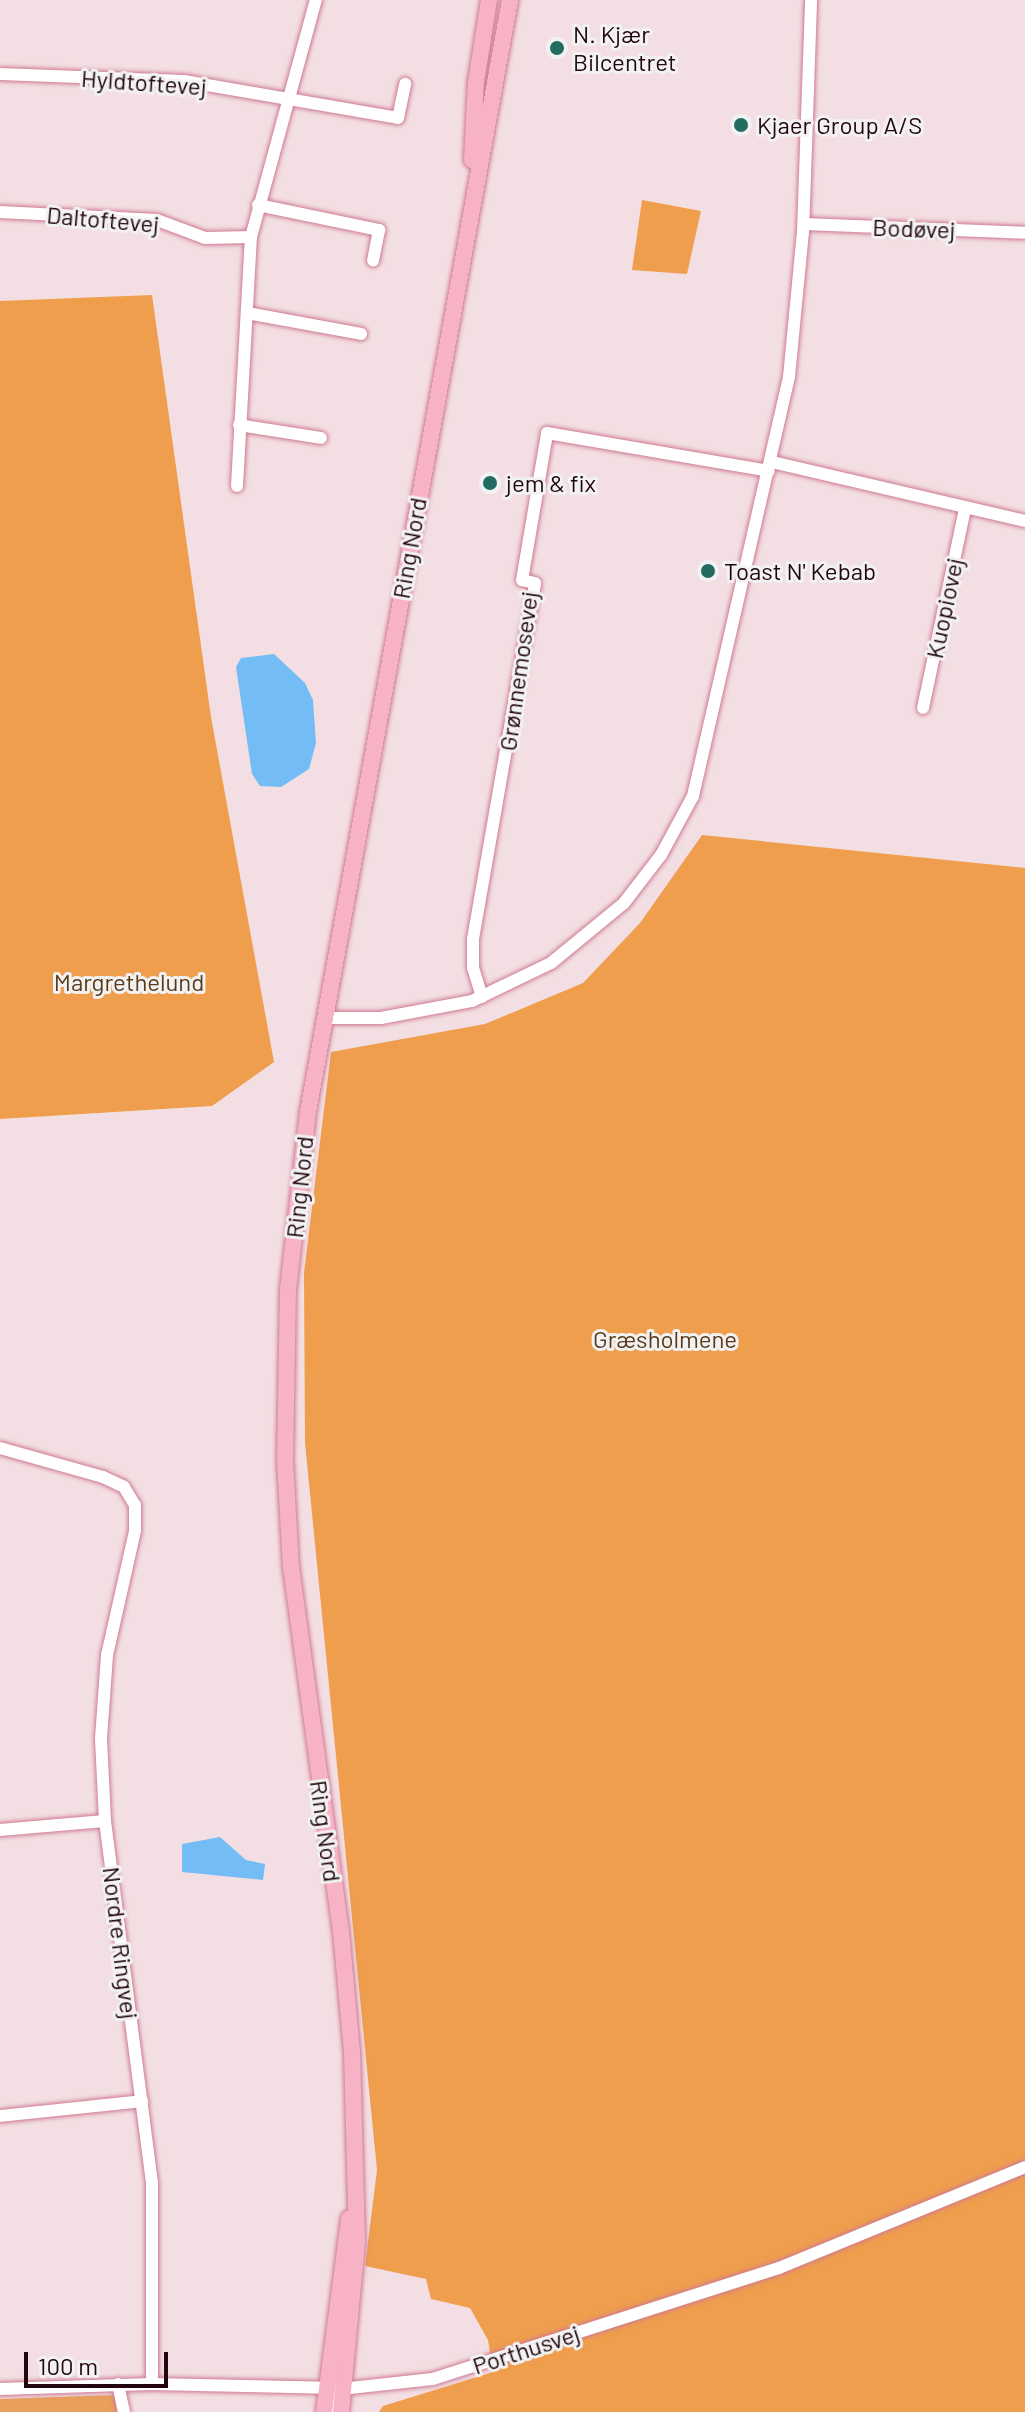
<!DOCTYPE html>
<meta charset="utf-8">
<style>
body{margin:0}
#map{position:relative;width:1025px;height:2412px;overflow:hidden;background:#f3dfe3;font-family:Barlow,sans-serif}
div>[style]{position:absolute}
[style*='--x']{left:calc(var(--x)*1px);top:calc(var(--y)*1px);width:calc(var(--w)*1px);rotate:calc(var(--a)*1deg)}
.green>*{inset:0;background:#e8a05a}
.forest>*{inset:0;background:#ef9e4d}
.water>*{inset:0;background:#74bcf5}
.roads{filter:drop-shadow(0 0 2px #cf7a91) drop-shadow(0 0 2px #cf7a91)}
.minor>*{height:12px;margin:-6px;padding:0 6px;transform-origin:6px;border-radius:6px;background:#fff}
.major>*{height:16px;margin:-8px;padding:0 8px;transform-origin:8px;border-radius:8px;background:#f8b2c6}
.dots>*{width:22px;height:22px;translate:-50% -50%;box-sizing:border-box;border:4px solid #f2f2f2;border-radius:50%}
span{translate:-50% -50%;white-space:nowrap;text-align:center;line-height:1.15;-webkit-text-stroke:6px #f2f2f2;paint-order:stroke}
.poi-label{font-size:24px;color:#23050f}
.left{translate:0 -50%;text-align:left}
.street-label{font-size:24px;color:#23050f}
.park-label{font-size:24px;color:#5b3a19}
.scale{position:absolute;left:24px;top:2352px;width:144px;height:36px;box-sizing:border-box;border:4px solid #23050f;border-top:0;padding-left:10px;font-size:24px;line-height:28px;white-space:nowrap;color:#23050f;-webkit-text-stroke:6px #f2f2f2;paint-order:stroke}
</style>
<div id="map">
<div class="green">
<div style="clip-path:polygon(114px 2395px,117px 2412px,0 2412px,0 2399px)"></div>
</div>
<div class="forest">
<div style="clip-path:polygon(642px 200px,701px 211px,687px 274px,632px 270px)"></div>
<div style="clip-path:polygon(152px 295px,211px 717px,274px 1062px,212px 1106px,0 1119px,0 301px)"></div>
<div style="clip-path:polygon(702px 835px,1025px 868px,1025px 2412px,379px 2412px,383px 2406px,493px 2372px,488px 2340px,470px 2308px,431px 2299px,426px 2279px,365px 2266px,377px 2170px,305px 1443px,304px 1273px,331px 1052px,485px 1024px,583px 983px,640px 923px)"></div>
</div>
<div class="water">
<div style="clip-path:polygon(274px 654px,305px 683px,313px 700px,316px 743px,309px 769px,281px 787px,260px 786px,252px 774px,236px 667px,241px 658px)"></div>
<div style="clip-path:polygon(220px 1837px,246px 1860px,265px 1864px,263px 1880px,182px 1872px,182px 1844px)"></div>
</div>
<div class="roads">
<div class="minor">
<div style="--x:0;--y:74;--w:184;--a:2.2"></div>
<div style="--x:184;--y:81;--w:217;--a:9.8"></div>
<div style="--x:398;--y:118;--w:35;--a:-78"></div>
<div style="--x:258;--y:205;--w:124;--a:11.7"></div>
<div style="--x:379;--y:230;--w:31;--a:101"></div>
<div style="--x:0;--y:212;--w:157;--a:2.9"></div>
<div style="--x:157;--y:220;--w:51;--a:20.6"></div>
<div style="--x:205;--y:238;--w:46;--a:-1.2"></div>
<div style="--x:804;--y:224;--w:221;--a:2.3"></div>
<div style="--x:247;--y:313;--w:116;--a:10.4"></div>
<div style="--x:239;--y:425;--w:83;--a:9"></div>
<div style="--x:772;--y:462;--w:260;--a:13.1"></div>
<div style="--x:237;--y:486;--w:249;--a:-86.8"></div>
<div style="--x:251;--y:237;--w:246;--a:-74.7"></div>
<div style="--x:923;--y:708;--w:204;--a:-78.1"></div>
<div style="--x:482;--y:997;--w:30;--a:-107"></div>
<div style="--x:473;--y:968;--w:29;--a:-90"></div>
<div style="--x:473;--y:939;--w:361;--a:-80.1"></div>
<div style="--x:535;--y:583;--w:13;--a:-167"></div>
<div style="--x:522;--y:580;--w:149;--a:-80.3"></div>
<div style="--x:547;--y:433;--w:225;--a:9.7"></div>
<div style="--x:325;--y:1018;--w:56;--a:0"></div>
<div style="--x:381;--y:1018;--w:93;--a:-10.6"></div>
<div style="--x:472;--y:1001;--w:88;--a:-25.7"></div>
<div style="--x:551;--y:963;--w:94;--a:-39.4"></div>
<div style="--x:624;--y:903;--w:61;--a:-52.4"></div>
<div style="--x:661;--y:855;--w:67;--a:-61.5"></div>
<div style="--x:693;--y:796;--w:430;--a:-77.1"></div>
<div style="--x:789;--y:377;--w:146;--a:-84.5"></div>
<div style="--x:803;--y:232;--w:232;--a:-88"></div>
<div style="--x:0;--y:1448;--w:107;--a:15.7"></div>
<div style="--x:103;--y:1477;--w:23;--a:25"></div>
<div style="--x:124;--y:1487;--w:21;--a:59"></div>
<div style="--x:135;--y:1505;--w:26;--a:90"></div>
<div style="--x:135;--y:1531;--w:127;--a:102.7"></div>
<div style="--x:107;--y:1655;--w:84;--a:94.1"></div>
<div style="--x:101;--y:1739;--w:82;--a:87.2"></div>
<div style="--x:105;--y:1821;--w:364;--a:82.6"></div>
<div style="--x:152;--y:2182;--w:202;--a:90"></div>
<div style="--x:0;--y:1830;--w:105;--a:-4.9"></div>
<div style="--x:0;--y:2116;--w:143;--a:-6"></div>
<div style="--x:118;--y:2384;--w:29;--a:78"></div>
<div style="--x:327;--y:2387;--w:14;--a:60"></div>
<div style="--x:334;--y:2399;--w:13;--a:94"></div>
<div style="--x:0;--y:2389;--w:152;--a:-1.9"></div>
<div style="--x:152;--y:2384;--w:198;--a:1.2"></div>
<div style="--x:350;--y:2388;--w:83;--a:-6.2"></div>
<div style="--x:433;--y:2379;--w:363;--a:-17.8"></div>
<div style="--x:779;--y:2268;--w:266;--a:-22.3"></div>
</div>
<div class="major">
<div style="--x:472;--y:160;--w:78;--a:-87.1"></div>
<div style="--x:476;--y:82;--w:83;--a:-81"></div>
<div style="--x:324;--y:2412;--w:195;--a:-82.6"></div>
<div style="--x:341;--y:2412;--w:171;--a:-84.6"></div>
<div style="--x:357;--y:2242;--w:190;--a:-91.5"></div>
<div style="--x:352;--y:2052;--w:121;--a:-95.2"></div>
<div style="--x:341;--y:1932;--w:367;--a:-97.8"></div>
<div style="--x:291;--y:1568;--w:108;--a:-93.2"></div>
<div style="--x:285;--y:1460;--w:170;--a:-89"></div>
<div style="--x:288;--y:1290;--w:179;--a:-83.6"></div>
<div style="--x:308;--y:1112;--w:1130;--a:-79.7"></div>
</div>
</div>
<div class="dots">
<div style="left:557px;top:48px;background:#246c62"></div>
<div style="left:741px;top:125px;background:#246c62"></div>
<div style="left:490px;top:483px;background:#246c62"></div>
<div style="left:708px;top:571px;background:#246c62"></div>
</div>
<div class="poi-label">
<span class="left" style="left:573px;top:48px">N. Kjær<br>Bilcentret</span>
<span class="left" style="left:757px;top:125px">Kjaer Group A/S</span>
<span class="left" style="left:506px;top:483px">jem &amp; fix</span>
<span class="left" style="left:724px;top:571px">Toast N' Kebab</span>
</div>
<div class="street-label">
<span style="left:144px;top:82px;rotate:4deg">Hyldtoftevej</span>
<span style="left:103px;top:219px;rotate:5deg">Daltoftevej</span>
<span style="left:914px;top:228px;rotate:2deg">Bodøvej</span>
<span style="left:409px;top:548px;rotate:-80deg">Ring Nord</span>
<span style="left:944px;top:608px;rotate:-78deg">Kuopiovej</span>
<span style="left:518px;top:671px;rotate:-82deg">Grønnemosevej</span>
<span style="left:299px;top:1187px;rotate:-84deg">Ring Nord</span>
<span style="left:326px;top:1831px;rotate:82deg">Ring Nord</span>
<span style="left:121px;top:1943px;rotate:83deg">Nordre Ringvej</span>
<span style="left:526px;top:2349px;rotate:-18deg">Porthusvej</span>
</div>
<div class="park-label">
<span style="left:129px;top:982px">Margrethelund</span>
<span style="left:665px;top:1339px">Græsholmene</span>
</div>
<div class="scale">100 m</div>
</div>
